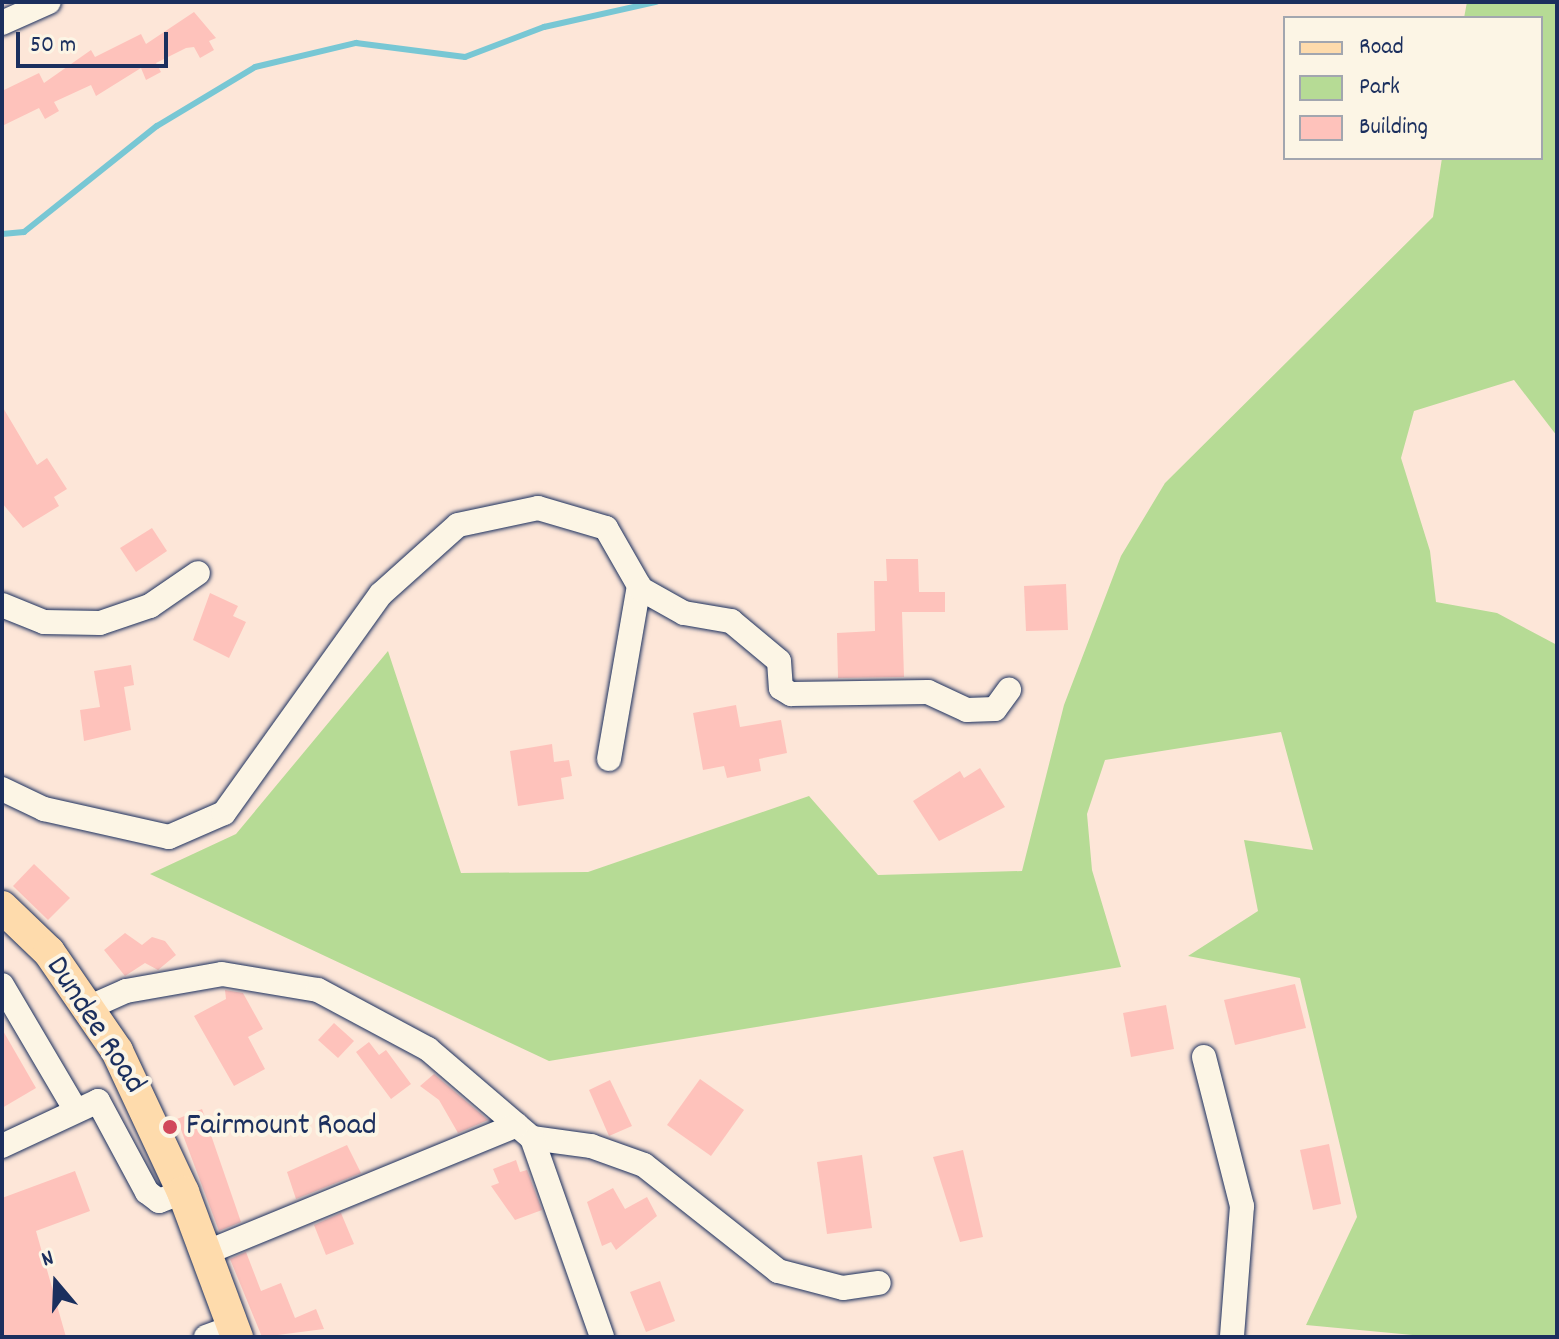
<!DOCTYPE html>
<style>
body{margin:0}
#map{position:relative;width:1559px;height:1339px;overflow:hidden;background:#fde6d8;font-family:Dekko,sans-serif}
div>[style]{position:absolute}
[style*='--x']{left:calc(var(--x)*1px);top:calc(var(--y)*1px);width:calc(var(--w)*1px);rotate:calc(var(--a)*1deg)}
.green>*{inset:0;background:#b6db95}
.stream>*{height:6px;margin:-3px;padding:0 3px;transform-origin:3px;border-radius:3px;background:#78c7d4}
.building>*{inset:0;background:#fec2bb}
.roads{filter:drop-shadow(0 0 2px #1b2f5e) drop-shadow(0 0 2px #1b2f5e)}
.minor>*{height:24px;margin:-12px;padding:0 12px;transform-origin:12px;border-radius:12px;background:#fcf5e5}
.major>*{height:32px;margin:-16px;padding:0 16px;transform-origin:16px;border-radius:16px;background:#fedbac}
.dots>*{width:22px;height:22px;translate:-50% -50%;box-sizing:border-box;border:4px solid #fcf5e5;border-radius:50%}
span{translate:-50% -50%;white-space:nowrap;text-align:center;line-height:1.15;-webkit-text-stroke:8px #fcf5e5;paint-order:stroke}
.street-label{font-size:32px;color:#1b2f5e}
.poi-label{font-size:32px;color:#1b2f5e}
.left{translate:0 -50%;text-align:left}
.frame{position:absolute;inset:0;border:4px solid #1b2f5e;pointer-events:none}
.legend{position:absolute;left:1283px;top:16px;width:260px;height:144px;box-sizing:border-box;background:#fcf5e5;border:2px solid #a2a6af;margin:0;padding:10px 14px;list-style:none;font-size:24px;color:#1b2f5e}
.legend li{display:flex;align-items:center;gap:16px;height:40px}
.legend b{width:40px;border:2px solid #a2a6af}
.north{position:absolute;left:16px;top:1243px;width:80px;height:80px;-webkit-text-stroke:6px #fcf5e5;paint-order:stroke;rotate:341deg;font-size:22px;font-weight:700;line-height:32px;text-align:center;color:#1b2f5e}
.north::after{content:'';display:block;margin:auto;width:28px;height:36px;background:#1b2f5e;clip-path:polygon(50% 0,100% 100%,50% 72%,0 100%)}
.scale{position:absolute;left:16px;top:32px;width:152px;height:36px;box-sizing:border-box;border:4px solid #1b2f5e;border-top:0;padding-left:10px;font-size:24px;line-height:28px;white-space:nowrap;color:#1b2f5e;-webkit-text-stroke:6px #fcf5e5;paint-order:stroke}
</style>
<div id="map">
<div class="green">
<div style="clip-path:polygon(1467px 2px,1557px 2px,1557px 436px,1514px 380px,1414px 411px,1401px 458px,1430px 551px,1436px 602px,1497px 613px,1557px 645px,1557px 1337px,1434px 1337px,1306px 1325px,1357px 1217px,1300px 978px,1188px 956px,1258px 911px,1244px 840px,1313px 850px,1281px 732px,1105px 760px,1087px 814px,1092px 870px,1121px 967px,549px 1061px,150px 874px,236px 834px,388px 651px,461px 873px,588px 872px,809px 796px,878px 875px,1022px 871px,1064px 705px,1121px 556px,1165px 483px,1433px 217px,1442px 158px,1541px 158px,1541px 18px,1464px 18px)"></div>
</div>
<div class="stream">
<div style="--x:2;--y:234;--w:22;--a:-5"></div>
<div style="--x:24;--y:232;--w:170;--a:-38.6"></div>
<div style="--x:157;--y:126;--w:114;--a:-31"></div>
<div style="--x:255;--y:67;--w:104;--a:-13.4"></div>
<div style="--x:356;--y:43;--w:110;--a:7.3"></div>
<div style="--x:465;--y:57;--w:85;--a:-20.8"></div>
<div style="--x:544;--y:27;--w:115;--a:-12.6"></div>
</div>
<div class="building">
<div style="clip-path:polygon(194px 12px,216px 38px,209px 41px,214px 50px,200px 58px,194px 47px,186px 48px,156px 63px,161px 72px,146px 80px,141px 68px,96px 96px,91px 85px,54px 102px,59px 111px,45px 119px,39px 108px,2px 126px,2px 91px,39px 73px,44px 83px,91px 50px,95px 57px,141px 34px,146px 44px)"></div>
<div style="clip-path:polygon(2px 406px,37px 465px,47px 458px,67px 489px,54px 497px,59px 506px,23px 528px,2px 503px)"></div>
<div style="clip-path:polygon(152px 528px,167px 551px,136px 572px,120px 548px)"></div>
<div style="clip-path:polygon(886px 559px,918px 559px,919px 592px,945px 592px,945px 612px,902px 612px,904px 677px,838px 678px,837px 633px,875px 631px,874px 581px,887px 581px)"></div>
<div style="clip-path:polygon(1066px 584px,1068px 630px,1026px 631px,1024px 586px)"></div>
<div style="clip-path:polygon(210px 593px,238px 606px,233px 616px,246px 622px,229px 658px,193px 640px)"></div>
<div style="clip-path:polygon(131px 665px,134px 685px,124px 687px,131px 730px,84px 741px,80px 710px,100px 707px,94px 671px)"></div>
<div style="clip-path:polygon(736px 705px,740px 727px,781px 720px,787px 753px,759px 759px,761px 771px,727px 778px,724px 766px,703px 770px,693px 713px)"></div>
<div style="clip-path:polygon(552px 744px,554px 762px,569px 760px,572px 776px,561px 778px,564px 799px,518px 806px,510px 751px)"></div>
<div style="clip-path:polygon(980px 768px,1005px 807px,939px 841px,913px 801px,960px 771px,964px 778px)"></div>
<div style="clip-path:polygon(34px 864px,70px 898px,48px 920px,13px 886px)"></div>
<div style="clip-path:polygon(125px 933px,142px 945px,152px 937px,165px 941px,176px 955px,158px 970px,145px 963px,125px 976px,104px 950px)"></div>
<div style="clip-path:polygon(1295px 984px,1306px 1028px,1235px 1045px,1224px 1000px)"></div>
<div style="clip-path:polygon(225px 990px,243px 993px,263px 1029px,248px 1037px,265px 1069px,234px 1086px,194px 1016px,226px 999px)"></div>
<div style="clip-path:polygon(1166px 1005px,1174px 1049px,1131px 1057px,1123px 1013px)"></div>
<div style="clip-path:polygon(334px 1023px,354px 1041px,338px 1058px,318px 1040px)"></div>
<div style="clip-path:polygon(2px 1029px,36px 1088px,2px 1108px)"></div>
<div style="clip-path:polygon(369px 1042px,379px 1055px,386px 1050px,411px 1084px,391px 1099px,356px 1052px)"></div>
<div style="clip-path:polygon(434px 1074px,488px 1120px,458px 1133px,439px 1100px,420px 1086px)"></div>
<div style="clip-path:polygon(700px 1079px,744px 1110px,711px 1156px,667px 1125px)"></div>
<div style="clip-path:polygon(610px 1080px,632px 1126px,609px 1136px,589px 1090px)"></div>
<div style="clip-path:polygon(202px 1109px,241px 1222px,219px 1231px,177px 1119px)"></div>
<div style="clip-path:polygon(1329px 1144px,1341px 1204px,1313px 1210px,1300px 1150px)"></div>
<div style="clip-path:polygon(347px 1145px,361px 1173px,296px 1199px,287px 1172px)"></div>
<div style="clip-path:polygon(963px 1150px,983px 1237px,960px 1242px,933px 1157px)"></div>
<div style="clip-path:polygon(862px 1155px,872px 1228px,827px 1234px,817px 1162px)"></div>
<div style="clip-path:polygon(516px 1160px,520px 1172px,527px 1170px,542px 1210px,515px 1220px,491px 1186px,499px 1183px,493px 1169px)"></div>
<div style="clip-path:polygon(75px 1171px,90px 1211px,36px 1231px,66px 1337px,2px 1337px,2px 1198px)"></div>
<div style="clip-path:polygon(613px 1188px,625px 1209px,647px 1197px,657px 1216px,616px 1250px,611px 1242px,602px 1246px,587px 1202px)"></div>
<div style="clip-path:polygon(341px 1213px,354px 1244px,326px 1255px,314px 1225px)"></div>
<div style="clip-path:polygon(246px 1252px,261px 1291px,281px 1283px,295px 1318px,316px 1309px,324px 1329px,262px 1337px,230px 1259px)"></div>
<div style="clip-path:polygon(660px 1281px,675px 1321px,646px 1332px,630px 1292px)"></div>
</div>
<div class="roads">
<div class="minor">
<div style="--x:2;--y:23;--w:51;--a:-24.1"></div>
<div style="--x:2;--y:605;--w:45;--a:22"></div>
<div style="--x:44;--y:622;--w:56;--a:1"></div>
<div style="--x:100;--y:623;--w:53;--a:-18.8"></div>
<div style="--x:150;--y:606;--w:58;--a:-34.5"></div>
<div style="--x:609;--y:759;--w:176;--a:-80.2"></div>
<div style="--x:2;--y:789;--w:47;--a:25.5"></div>
<div style="--x:44;--y:809;--w:128;--a:12.6"></div>
<div style="--x:169;--y:837;--w:60;--a:-23.6"></div>
<div style="--x:224;--y:813;--w:269;--a:-54.4"></div>
<div style="--x:381;--y:594;--w:103;--a:-41.9"></div>
<div style="--x:458;--y:525;--w:82;--a:-12"></div>
<div style="--x:538;--y:508;--w:71;--a:16.4"></div>
<div style="--x:606;--y:528;--w:70;--a:60.2"></div>
<div style="--x:641;--y:589;--w:49;--a:29.2"></div>
<div style="--x:684;--y:613;--w:48;--a:9.7"></div>
<div style="--x:731;--y:621;--w:62;--a:39.8"></div>
<div style="--x:779;--y:661;--w:27;--a:86"></div>
<div style="--x:781;--y:688;--w:12;--a:31"></div>
<div style="--x:791;--y:694;--w:137;--a:-0.8"></div>
<div style="--x:928;--y:692;--w:43;--a:24.8"></div>
<div style="--x:967;--y:710;--w:28;--a:-2"></div>
<div style="--x:995;--y:709;--w:24;--a:-54"></div>
<div style="--x:2;--y:985;--w:144;--a:59.5"></div>
<div style="--x:90;--y:1007;--w:39;--a:-24"></div>
<div style="--x:126;--y:991;--w:97;--a:-10"></div>
<div style="--x:222;--y:974;--w:97;--a:9.5"></div>
<div style="--x:318;--y:990;--w:125;--a:28.2"></div>
<div style="--x:428;--y:1049;--w:137;--a:40.6"></div>
<div style="--x:532;--y:1138;--w:60;--a:7.7"></div>
<div style="--x:591;--y:1146;--w:56;--a:19.7"></div>
<div style="--x:644;--y:1165;--w:171;--a:38.3"></div>
<div style="--x:778;--y:1271;--w:67;--a:14.7"></div>
<div style="--x:843;--y:1288;--w:36;--a:-8"></div>
<div style="--x:1204;--y:1057;--w:154;--a:75.7"></div>
<div style="--x:1242;--y:1206;--w:131;--a:94.4"></div>
<div style="--x:532;--y:1138;--w:211;--a:70.6"></div>
<div style="--x:2;--y:1146;--w:106;--a:-25.1"></div>
<div style="--x:98;--y:1101;--w:103;--a:61.7"></div>
<div style="--x:147;--y:1192;--w:15;--a:37"></div>
<div style="--x:159;--y:1201;--w:26;--a:-21"></div>
<div style="--x:205;--y:1253;--w:337;--a:-22.3"></div>
<div style="--x:206;--y:1337;--w:30;--a:-20"></div>
</div>
<div class="major">
<div style="--x:2;--y:907;--w:65;--a:43.8"></div>
<div style="--x:49;--y:952;--w:120;--a:55.5"></div>
<div style="--x:117;--y:1051;--w:156;--a:64.9"></div>
<div style="--x:183;--y:1192;--w:155;--a:69.6"></div>
</div>
</div>
<div class="dots">
<div style="left:170px;top:1127px;background:#d1495b"></div>
</div>
<div class="street-label">
<span style="left:94px;top:1026px;rotate:57deg">Dundee Road</span>
</div>
<div class="poi-label">
<span class="left" style="left:186px;top:1127px">Fairmount Road</span>
</div>
<div class="frame"></div>
<ul class="legend">
<li><b style="height:10px;background:#fedbac"></b>Road</li>
<li><b style="height:22px;background:#b6db95"></b>Park</li>
<li><b style="height:22px;background:#fec2bb"></b>Building</li>
</ul>
<div class="north">N</div>
<div class="scale">50 m</div>
</div>
